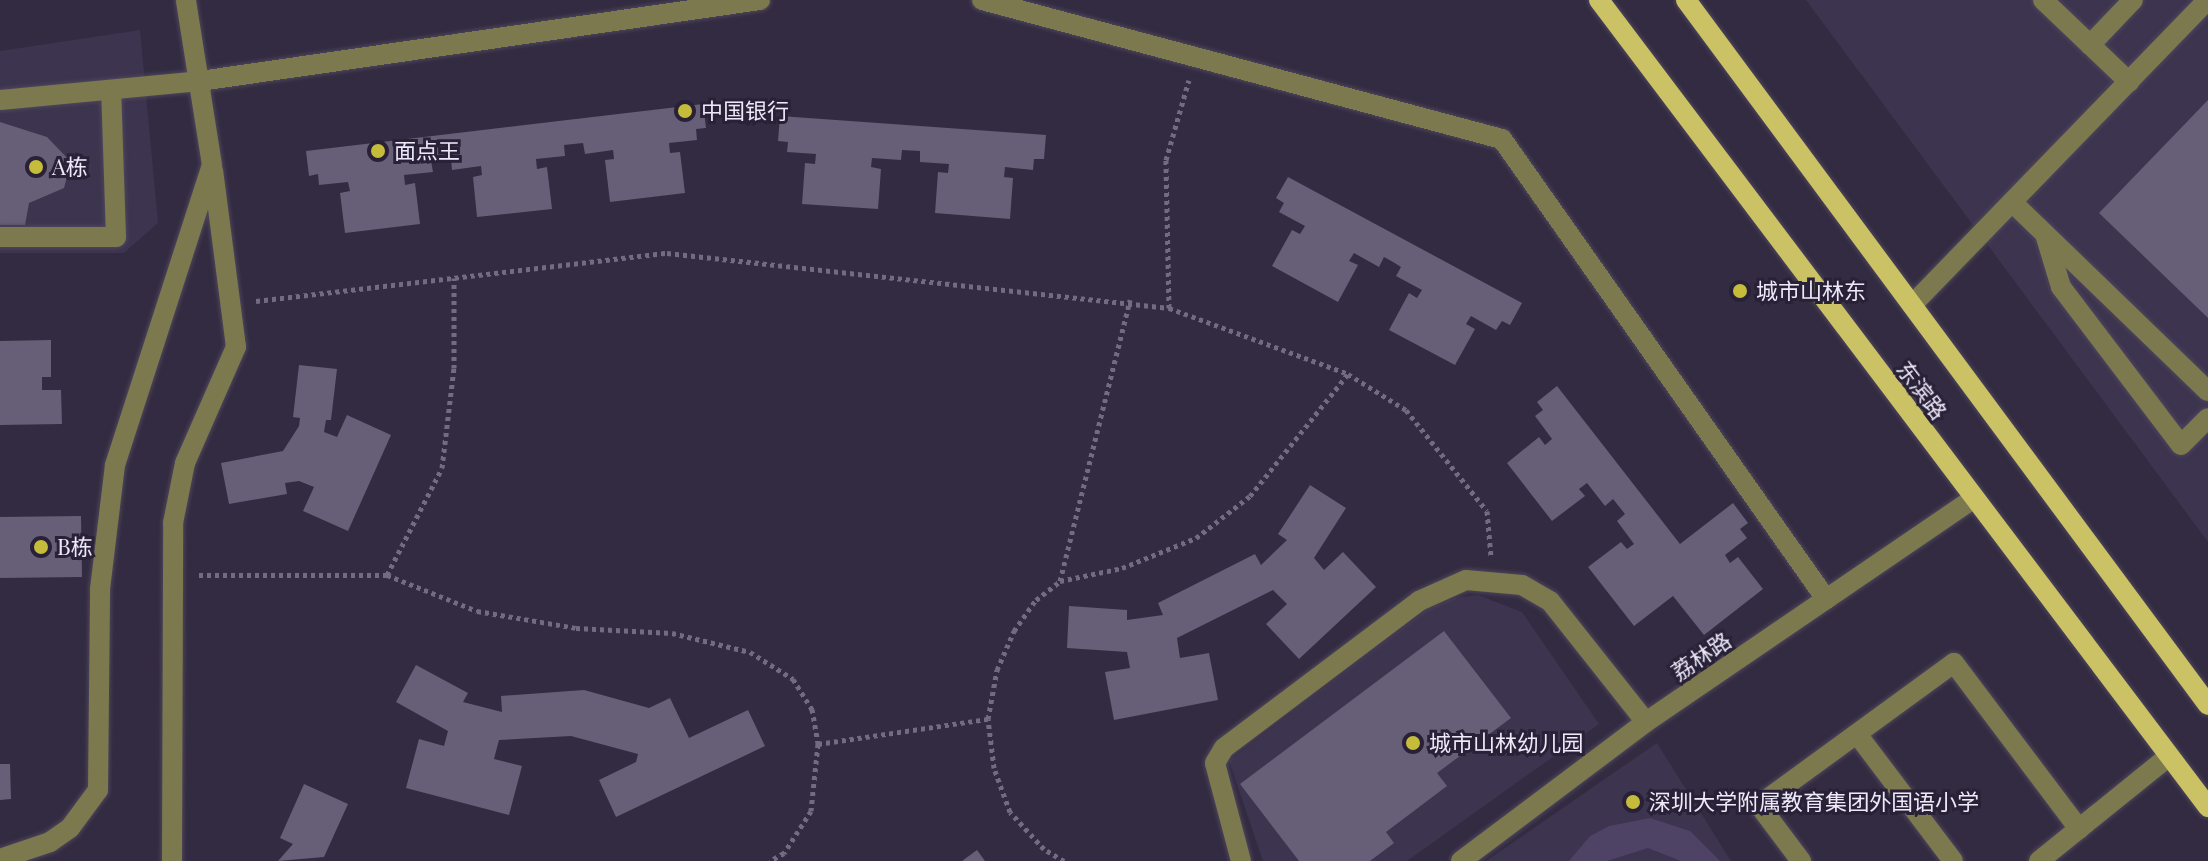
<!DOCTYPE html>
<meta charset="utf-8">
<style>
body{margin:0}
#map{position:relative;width:2208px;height:861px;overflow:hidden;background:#332b41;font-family:"Playfair Display","Noto Sans SC",serif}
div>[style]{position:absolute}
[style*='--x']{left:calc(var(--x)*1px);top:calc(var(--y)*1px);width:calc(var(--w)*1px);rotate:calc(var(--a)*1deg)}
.built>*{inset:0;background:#3d344f}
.green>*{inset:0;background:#4e4265}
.building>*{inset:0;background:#665f77}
.path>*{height:5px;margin-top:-2.5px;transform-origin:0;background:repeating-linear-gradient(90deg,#736c80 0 4px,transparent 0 8px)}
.roads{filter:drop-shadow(0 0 2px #4d465b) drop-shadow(0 0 2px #4d465b)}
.minor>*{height:20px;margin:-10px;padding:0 10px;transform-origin:10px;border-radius:10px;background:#7c794e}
.major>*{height:20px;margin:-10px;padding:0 10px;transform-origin:10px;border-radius:10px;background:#cac264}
.dots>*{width:22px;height:22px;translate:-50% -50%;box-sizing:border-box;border:4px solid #292137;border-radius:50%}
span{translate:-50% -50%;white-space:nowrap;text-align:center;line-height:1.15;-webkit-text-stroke:6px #292137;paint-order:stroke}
.poi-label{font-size:22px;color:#ede9f8}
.left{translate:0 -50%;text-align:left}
.street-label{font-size:22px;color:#ede9f8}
</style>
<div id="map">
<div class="built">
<div style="clip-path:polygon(1806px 0,2208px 0,2208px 542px)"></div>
<div style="clip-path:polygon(140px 30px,158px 223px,124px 253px,0 253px,0 51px)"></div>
<div style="clip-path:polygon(1478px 595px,1522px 612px,1599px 724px,1407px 861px,1263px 861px,1229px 761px,1428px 609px,1454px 598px)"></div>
<div style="clip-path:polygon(1657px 743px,1731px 861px,1486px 861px)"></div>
</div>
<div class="green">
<div style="clip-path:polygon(1650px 818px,1690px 831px,1720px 861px,1681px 861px,1648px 848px,1607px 861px,1569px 861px,1590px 836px,1609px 826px)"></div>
</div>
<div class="building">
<div style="clip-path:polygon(2208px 100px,2208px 318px,2099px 213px)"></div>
<div style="clip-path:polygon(703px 104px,706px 128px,696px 129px,697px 140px,669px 143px,670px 153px,680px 152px,685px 193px,610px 202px,605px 160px,614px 159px,613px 150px,585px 154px,583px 143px,564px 145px,565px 156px,536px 159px,537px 169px,547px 167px,552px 209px,477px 217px,473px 177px,482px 175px,481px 166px,452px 170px,451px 159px,431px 161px,433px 172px,404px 175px,405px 185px,415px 183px,420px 224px,345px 233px,340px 193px,350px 191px,348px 182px,319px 185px,318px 174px,309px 176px,306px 151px)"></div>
<div style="clip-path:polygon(780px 116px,1046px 135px,1044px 159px,1034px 159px,1033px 170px,1005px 167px,1004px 177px,1013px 178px,1010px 219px,935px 213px,938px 172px,948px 173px,949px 164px,920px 162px,920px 151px,902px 150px,901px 160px,872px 158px,871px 167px,881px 169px,878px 209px,802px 204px,805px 163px,815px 164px,816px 154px,787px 152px,788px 142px,778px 141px)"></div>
<div style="clip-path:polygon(0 122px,47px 137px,71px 162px,64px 188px,29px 203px,25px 225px,0 225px)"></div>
<div style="clip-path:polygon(1288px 177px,1522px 303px,1510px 325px,1502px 321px,1496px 330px,1471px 316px,1466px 324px,1475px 329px,1455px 365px,1389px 330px,1409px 293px,1417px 298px,1422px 290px,1396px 276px,1401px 267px,1393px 262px,1384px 257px,1379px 267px,1354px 253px,1349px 261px,1358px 265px,1338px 302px,1272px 266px,1292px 230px,1300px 234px,1305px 226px,1279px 212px,1284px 203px,1276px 198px)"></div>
<div style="clip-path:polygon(51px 340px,51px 377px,42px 377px,42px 390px,61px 390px,62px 424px,0 425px,0 341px)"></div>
<div style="clip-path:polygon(299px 365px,337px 369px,331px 420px,326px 420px,324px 432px,337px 437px,347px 415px,391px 435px,348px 531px,303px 511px,314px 487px,299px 481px,285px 483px,287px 494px,229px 504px,221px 463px,283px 451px,299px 426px,300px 418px,293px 417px)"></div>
<div style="clip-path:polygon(1557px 386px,1680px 544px,1733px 503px,1748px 523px,1740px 529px,1747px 538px,1725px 555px,1730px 563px,1738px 557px,1763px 589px,1704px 635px,1673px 596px,1634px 626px,1588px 567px,1621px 542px,1627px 549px,1634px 544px,1617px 521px,1625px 514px,1613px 499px,1605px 506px,1587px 483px,1579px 489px,1585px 496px,1552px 521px,1507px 463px,1539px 437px,1545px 445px,1552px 439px,1535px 416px,1543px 410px,1537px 402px)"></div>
<div style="clip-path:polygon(1310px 485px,1346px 508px,1314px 558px,1324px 570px,1343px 552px,1376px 587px,1299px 659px,1266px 624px,1287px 604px,1273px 590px,1177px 638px,1180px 658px,1209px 653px,1218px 700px,1114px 720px,1105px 672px,1130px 668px,1127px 652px,1067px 648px,1069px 606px,1127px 610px,1127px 620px,1163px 615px,1158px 603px,1255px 554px,1261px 565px,1287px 540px,1278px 534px)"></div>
<div style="clip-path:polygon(81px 516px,82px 577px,0 578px,0 517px)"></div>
<div style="clip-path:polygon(1444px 631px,1511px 718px,1437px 773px,1447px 786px,1386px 832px,1394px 843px,1370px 861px,1299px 861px,1240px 784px)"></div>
<div style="clip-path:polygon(416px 665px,468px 693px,463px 702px,502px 712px,501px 696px,584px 690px,649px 708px,670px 698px,689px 738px,748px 710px,765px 746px,616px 817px,599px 780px,636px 762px,638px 754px,571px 736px,499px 740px,494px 759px,522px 766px,509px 815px,406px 788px,419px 739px,444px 746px,448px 731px,396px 702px)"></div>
<div style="clip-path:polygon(0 764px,10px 764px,11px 799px,0 800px)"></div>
<div style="clip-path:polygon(304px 784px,348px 804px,324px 857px,278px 861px,293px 844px,280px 838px)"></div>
<div style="clip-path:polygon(977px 850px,985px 861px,962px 861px)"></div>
</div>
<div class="path">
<div style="--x:256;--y:301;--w:414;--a:-6.7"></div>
<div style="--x:667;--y:253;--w:505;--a:6.25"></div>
<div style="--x:1169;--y:308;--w:191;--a:20.2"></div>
<div style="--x:1348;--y:374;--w:68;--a:31.8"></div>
<div style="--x:1406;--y:410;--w:129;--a:51.3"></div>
<div style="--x:1487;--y:511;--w:46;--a:85"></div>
<div style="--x:1169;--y:308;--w:148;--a:-91.2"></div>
<div style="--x:1166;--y:160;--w:83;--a:-74"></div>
<div style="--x:199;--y:575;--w:188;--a:0"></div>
<div style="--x:387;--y:575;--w:97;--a:21.8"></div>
<div style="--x:477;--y:611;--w:100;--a:9.7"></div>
<div style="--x:576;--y:628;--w:96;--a:3"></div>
<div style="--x:672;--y:633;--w:80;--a:13.7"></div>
<div style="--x:750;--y:652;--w:51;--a:32.1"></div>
<div style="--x:793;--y:679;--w:36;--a:58"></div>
<div style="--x:812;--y:709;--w:36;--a:80"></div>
<div style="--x:818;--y:744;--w:67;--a:96"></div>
<div style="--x:811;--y:811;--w:50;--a:122.7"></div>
<div style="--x:784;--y:853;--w:16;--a:150"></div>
<div style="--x:387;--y:575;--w:120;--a:-62.8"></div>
<div style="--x:442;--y:468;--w:101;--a:-83.2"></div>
<div style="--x:454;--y:368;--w:90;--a:-90"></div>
<div style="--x:1060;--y:581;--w:290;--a:-76"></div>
<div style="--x:818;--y:744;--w:172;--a:-8.4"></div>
<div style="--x:1064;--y:861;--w:23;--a:-149"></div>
<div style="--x:1044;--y:849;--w:50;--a:-132.6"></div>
<div style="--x:1010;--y:812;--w:47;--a:-110"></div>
<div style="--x:994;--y:768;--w:49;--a:-97"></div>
<div style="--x:988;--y:719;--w:50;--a:-79.6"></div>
<div style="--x:997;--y:670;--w:43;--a:-66.4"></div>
<div style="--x:1014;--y:631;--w:38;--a:-55"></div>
<div style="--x:1036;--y:600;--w:31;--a:-38"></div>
<div style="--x:1060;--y:581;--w:63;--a:-11.8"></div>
<div style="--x:1122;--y:568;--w:80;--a:-22.1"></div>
<div style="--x:1196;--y:538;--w:68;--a:-37.9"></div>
<div style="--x:1250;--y:496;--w:156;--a:-51.2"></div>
</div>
<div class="roads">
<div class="minor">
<div style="--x:982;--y:0;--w:538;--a:14.97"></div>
<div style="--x:1502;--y:139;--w:563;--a:54.84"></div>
<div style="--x:2043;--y:0;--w:119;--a:43.6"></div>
<div style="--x:2090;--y:45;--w:62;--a:-46.3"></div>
<div style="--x:0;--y:100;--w:201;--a:-5.4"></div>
<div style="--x:200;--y:81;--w:566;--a:-8.23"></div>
<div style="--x:2012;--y:202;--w:272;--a:44"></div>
<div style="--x:2045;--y:234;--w:55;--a:73.2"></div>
<div style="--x:2061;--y:287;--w:198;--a:52.8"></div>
<div style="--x:2181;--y:445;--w:38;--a:-45"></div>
<div style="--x:0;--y:237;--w:116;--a:0"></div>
<div style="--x:116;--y:237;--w:147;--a:-91.9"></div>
<div style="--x:1912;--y:305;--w:425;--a:-45.9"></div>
<div style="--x:1857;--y:734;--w:159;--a:52.9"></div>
<div style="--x:0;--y:859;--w:53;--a:-18.8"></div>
<div style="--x:50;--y:842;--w:24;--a:-35"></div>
<div style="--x:70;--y:828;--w:47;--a:-53.6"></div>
<div style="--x:98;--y:790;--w:201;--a:-89.4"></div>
<div style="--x:100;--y:589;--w:125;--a:-83.1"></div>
<div style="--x:115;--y:465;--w:315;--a:-72.1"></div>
<div style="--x:212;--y:165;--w:167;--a:-99"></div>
<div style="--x:172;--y:861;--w:338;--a:-89.8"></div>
<div style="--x:173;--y:523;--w:61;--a:-78.7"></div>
<div style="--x:185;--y:463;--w:127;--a:-66.3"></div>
<div style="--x:236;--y:347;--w:178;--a:-97.4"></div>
<div style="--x:1241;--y:861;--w:101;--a:-104.9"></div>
<div style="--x:1215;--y:763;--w:17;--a:-59"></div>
<div style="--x:1224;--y:748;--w:244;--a:-37"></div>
<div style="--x:1419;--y:601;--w:51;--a:-24.1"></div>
<div style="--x:1466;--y:580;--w:56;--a:5.1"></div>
<div style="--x:1522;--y:585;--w:32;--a:30"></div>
<div style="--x:1550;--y:601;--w:154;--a:51.6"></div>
<div style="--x:1461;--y:861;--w:231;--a:-36.9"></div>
<div style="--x:1646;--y:722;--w:397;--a:-34.3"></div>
<div style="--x:1801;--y:861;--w:70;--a:-126.9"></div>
<div style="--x:1759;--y:805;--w:241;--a:-36.1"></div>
<div style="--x:1954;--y:663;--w:208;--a:53"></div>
<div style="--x:2039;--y:861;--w:167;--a:-38.9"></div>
</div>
<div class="major">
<div style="--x:1599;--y:0;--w:1011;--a:52.96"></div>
<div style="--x:1686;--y:0;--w:877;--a:53.48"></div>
</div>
</div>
<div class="dots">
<div style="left:685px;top:111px;background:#c6bc3c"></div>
<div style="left:378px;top:151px;background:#c6bc3c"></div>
<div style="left:36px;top:167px;background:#c6bc3c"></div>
<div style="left:1740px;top:291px;background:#c6bc3c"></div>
<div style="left:41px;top:547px;background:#c6bc3c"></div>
<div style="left:1413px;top:743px;background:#c6bc3c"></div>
<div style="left:1633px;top:802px;background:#c6bc3c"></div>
</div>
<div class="poi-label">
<span class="left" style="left:701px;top:111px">中国银行</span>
<span class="left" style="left:394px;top:151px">面点王</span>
<span class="left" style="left:52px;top:167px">A栋</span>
<span class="left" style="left:1756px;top:291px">城市山林东</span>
<span class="left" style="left:57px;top:547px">B栋</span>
<span class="left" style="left:1429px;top:743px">城市山林幼儿园</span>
<span class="left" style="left:1649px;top:802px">深圳大学附属教育集团外国语小学</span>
</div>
<div class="street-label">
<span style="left:1922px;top:390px;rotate:53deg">东滨路</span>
<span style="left:1701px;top:656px;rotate:-34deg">荔林路</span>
</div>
</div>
